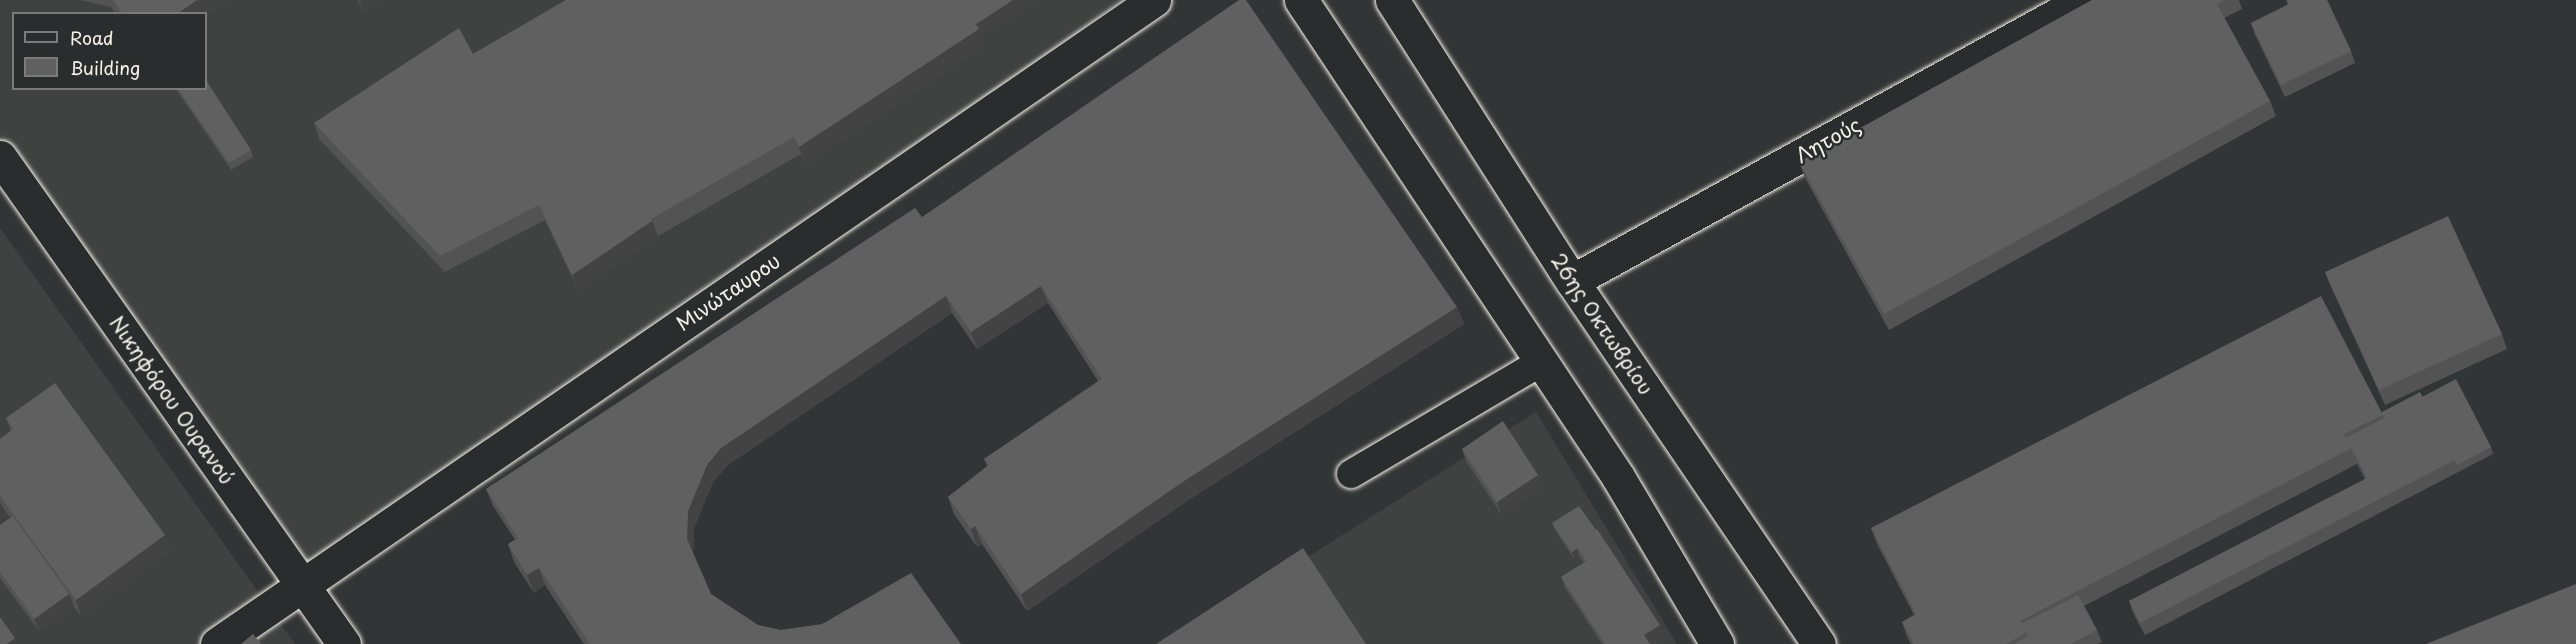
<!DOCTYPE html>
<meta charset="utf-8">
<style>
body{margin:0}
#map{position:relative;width:2576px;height:644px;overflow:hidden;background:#323535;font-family:"Playpen Sans",sans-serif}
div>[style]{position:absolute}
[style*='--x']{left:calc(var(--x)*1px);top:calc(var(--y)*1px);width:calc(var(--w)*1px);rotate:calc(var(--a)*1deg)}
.built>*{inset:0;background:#404242}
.roads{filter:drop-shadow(0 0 2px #f4f1e8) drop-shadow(0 0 2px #f4f1e8)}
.service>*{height:28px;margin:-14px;padding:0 14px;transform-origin:14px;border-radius:14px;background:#2a2d2e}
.minor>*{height:33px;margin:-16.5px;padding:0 16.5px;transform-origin:16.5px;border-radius:16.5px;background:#2a2d2e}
.secondary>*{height:33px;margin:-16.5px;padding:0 16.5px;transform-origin:16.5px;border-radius:16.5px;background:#2a2d2e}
.wall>*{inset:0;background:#525352}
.shaded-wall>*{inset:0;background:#424342}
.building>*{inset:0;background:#5f605f}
span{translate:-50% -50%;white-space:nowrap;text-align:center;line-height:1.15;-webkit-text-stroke:5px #2a2d2e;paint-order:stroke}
.street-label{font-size:20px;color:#f4f1e8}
.legend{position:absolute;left:12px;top:12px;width:195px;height:78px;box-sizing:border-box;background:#2a2d2e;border:2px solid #7b7b78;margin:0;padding:8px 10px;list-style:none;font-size:18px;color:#f4f1e8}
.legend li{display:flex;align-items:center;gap:12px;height:30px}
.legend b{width:30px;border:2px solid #7b7b78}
</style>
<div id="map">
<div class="built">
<div style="clip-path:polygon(evenodd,0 0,1122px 0,302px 585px,0 157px,0 0,14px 14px,206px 14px,206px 88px,14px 88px,14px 14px)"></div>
<div style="clip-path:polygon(0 228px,295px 644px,0 644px)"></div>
<div style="clip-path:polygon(1536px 412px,1677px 644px,1171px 644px)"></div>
</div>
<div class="roads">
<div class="service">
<div style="--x:1351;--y:474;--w:223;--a:-30.5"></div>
</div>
<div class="minor">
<div style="--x:0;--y:157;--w:596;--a:54.76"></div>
<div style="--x:1572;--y:281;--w:584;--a:-28.76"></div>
<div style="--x:217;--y:644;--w:1137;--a:-34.5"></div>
</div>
<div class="secondary">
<div style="--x:1301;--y:0;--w:573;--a:56.39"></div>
<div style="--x:1618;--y:477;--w:194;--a:59.3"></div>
<div style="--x:1392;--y:0;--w:334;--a:57.4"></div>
<div style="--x:1572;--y:281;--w:439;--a:55.8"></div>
</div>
</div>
<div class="wall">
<div style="clip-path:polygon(80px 0,229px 0,206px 16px,206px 14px,116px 14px,111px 7px)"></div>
<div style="clip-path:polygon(357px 0,380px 0,363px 11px)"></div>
<div style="clip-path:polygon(566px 0,1036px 0,981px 36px,985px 46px,805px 164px,801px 154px,658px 236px,578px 290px,545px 220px,445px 272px,319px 139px,314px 123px,473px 54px)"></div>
<div style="clip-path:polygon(2092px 0,2239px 0,2242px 9px,2224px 18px,2270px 101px,2276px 116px,1889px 330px,1805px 178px,1799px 162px)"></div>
<div style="clip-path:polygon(2286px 0,2327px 0,2351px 51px,2355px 63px,2285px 97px,2255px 35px,2251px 23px,2288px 5px)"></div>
<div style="clip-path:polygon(175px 88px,206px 88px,251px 150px,253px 157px,231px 170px)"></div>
<div style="clip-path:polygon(922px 217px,1457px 307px,1464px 324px,1190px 499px,1027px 611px,982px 544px,977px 547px,954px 514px,948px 497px,987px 466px,984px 459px,1098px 381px,1048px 303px,977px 349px,952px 313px,728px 465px,713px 482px,694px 528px,693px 553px,711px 594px,758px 625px,780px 630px,961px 644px,584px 644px,545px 585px,534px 593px,514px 562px,508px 544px,515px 540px,493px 506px,486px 489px)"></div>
<div style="clip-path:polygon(2325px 272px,2502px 334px,2507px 349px,2385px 405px,2331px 287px)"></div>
<div style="clip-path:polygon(2422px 397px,2491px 447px,2493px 454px,2145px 635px,2133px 613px,2129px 601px,2365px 479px,2357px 464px,2084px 606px,2097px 630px,2102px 642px,2098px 644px,1911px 644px,1907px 637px,1902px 622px,1914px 615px,1877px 544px,1871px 528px,2382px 412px)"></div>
<div style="clip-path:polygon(6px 418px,171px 550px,81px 616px,73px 605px,74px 606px,39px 631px,0 578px,0 525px,10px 518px,0 503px,0 439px,11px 431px)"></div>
<div style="clip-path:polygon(1462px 449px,1538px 475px,1543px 487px,1501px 514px,1466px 461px)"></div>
<div style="clip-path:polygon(1552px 523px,1660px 625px,1664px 637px,1653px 644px,1602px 644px,1566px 589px,1561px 577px,1584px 563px,1579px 556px,1574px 559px,1555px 530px)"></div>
</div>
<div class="shaded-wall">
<div style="clip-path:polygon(197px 0,229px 0,206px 16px,206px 14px,177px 14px)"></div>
<div style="clip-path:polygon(359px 0,380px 0,363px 11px)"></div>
<div style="clip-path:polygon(1013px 0,1036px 0,981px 36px,985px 46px,805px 164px,799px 147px,975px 25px)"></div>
<div style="clip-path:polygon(652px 221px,658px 236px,578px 290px,572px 275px)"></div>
<div style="clip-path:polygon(1041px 286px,1048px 303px,977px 349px,971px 332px)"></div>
<div style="clip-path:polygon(946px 296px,952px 313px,728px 465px,713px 482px,694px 528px,693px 556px,687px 539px,688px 511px,707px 465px,721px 448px)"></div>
<div style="clip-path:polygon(1457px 307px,1464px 324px,1190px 499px,1027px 611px,1021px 594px,1184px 481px)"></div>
<div style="clip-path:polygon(1538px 475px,1543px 487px,1501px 514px,1497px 502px)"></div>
<div style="clip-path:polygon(975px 526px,982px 544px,977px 547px,971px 529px)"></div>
<div style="clip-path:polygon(165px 535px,171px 550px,81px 616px,76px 600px)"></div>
<div style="clip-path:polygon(1577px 549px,1579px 556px,1574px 559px,1572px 552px)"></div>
<div style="clip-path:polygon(539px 568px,545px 585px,534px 593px,527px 575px)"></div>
<div style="clip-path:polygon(69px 594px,74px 606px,39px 631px,34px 619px)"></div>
<div style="clip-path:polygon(1660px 625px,1664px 637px,1653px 644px,1647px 644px,1644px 635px)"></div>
<div style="clip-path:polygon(15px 638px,17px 644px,7px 644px)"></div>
</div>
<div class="building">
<div style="clip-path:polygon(113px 0,197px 0,177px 14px,123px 14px)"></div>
<div style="clip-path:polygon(566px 0,575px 0,652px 221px,572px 275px,539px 205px,440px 256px,314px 123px,459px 28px,473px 54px)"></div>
<div style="clip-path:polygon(575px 0,960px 0,979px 29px,799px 147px,794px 137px,651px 219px)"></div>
<div style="clip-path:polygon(960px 0,1013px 0,976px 24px)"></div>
<div style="clip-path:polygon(1239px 0,1246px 0,1457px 307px,1184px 481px,1021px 594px,975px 526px,971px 529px,948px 497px,989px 465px,984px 459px,1102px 379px,1041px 286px,971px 332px,946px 296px,721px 448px,707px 465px,688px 511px,687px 539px,711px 594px,758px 625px,780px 630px,822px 624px,911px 573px,961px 644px,590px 644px,539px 568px,527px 575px,508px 544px,518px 538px,486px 489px,915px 208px,922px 217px)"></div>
<div style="clip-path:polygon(2092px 0,2224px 0,2217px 4px,2270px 101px,1884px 314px,1799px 162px)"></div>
<div style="clip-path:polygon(2287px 0,2327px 0,2351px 51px,2281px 85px,2251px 23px,2289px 4px)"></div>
<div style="clip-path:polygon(206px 80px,251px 150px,229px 163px,178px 89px,180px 88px,206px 88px)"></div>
<div style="clip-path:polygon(2448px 216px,2502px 334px,2379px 390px,2325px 272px)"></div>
<div style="clip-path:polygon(2321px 296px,2383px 415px,2344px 434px,2352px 448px,2020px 621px,2026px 633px,2006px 644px,1914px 644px,1902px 622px,1916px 614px,1871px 528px)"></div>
<div style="clip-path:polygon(2456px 379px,2491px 447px,2457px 465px,2422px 397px)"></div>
<div style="clip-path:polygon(55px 383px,165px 535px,76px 600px,0 496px,0 439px,13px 429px,6px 418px)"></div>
<div style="clip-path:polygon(2420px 392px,2455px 460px,2140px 623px,2129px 601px,2367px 478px,2346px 438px,2384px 418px,2382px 412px)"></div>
<div style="clip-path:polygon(1503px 421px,1538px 475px,1497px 502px,1462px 449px)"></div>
<div style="clip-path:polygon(1579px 506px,1596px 530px,1575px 544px,1577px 549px,1572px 552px,1552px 523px)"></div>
<div style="clip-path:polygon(13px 516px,69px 594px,34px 619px,0 572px,0 525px)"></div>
<div style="clip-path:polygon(1597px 529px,1660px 625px,1644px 635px,1650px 644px,1605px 644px,1561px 577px,1586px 561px,1575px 544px)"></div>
<div style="clip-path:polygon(1303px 548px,1366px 644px,1156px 644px)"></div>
<div style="clip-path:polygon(2576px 584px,2576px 644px,2426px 644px)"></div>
<div style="clip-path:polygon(2078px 595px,2097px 630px,2071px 644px,2014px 644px,2028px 636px,2021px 624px)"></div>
<div style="clip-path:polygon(0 617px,15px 638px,7px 644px,0 644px)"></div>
<div style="clip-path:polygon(253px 634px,261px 644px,241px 644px)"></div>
</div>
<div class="street-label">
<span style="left:1828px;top:140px;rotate:-29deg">Λητούς</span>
<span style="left:728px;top:292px;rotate:-34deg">Μινώταυρου</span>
<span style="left:1602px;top:324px;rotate:56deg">26ης Οκτωβρίου</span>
<span style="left:172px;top:400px;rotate:55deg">Νικηφόρου Ουρανού</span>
</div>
<ul class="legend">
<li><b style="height:8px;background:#2a2d2e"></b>Road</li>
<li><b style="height:16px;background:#5f605f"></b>Building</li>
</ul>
</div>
